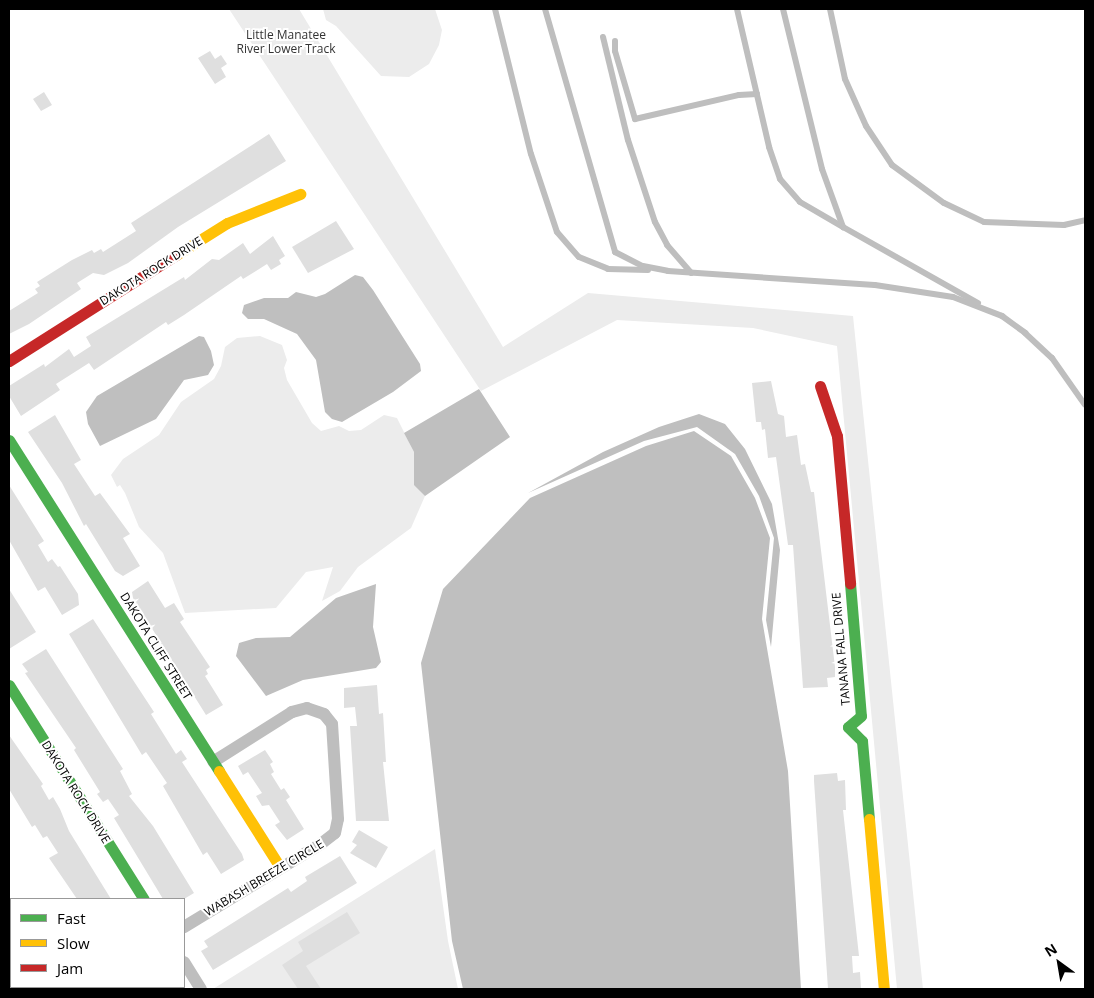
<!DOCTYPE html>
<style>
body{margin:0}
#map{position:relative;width:1094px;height:998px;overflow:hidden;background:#fff;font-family:"Open Sans",sans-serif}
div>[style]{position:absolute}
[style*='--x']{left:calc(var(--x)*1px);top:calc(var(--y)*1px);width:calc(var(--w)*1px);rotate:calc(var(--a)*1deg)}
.green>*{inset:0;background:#ececec}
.water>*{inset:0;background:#bfbfbf}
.building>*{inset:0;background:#dfdfdf}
.lane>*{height:6px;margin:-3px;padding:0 3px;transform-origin:3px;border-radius:3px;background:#bebebe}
.street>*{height:12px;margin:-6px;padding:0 6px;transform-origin:6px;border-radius:6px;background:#bebebe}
.fast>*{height:11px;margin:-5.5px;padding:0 5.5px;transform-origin:5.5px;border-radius:5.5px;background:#4caf50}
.slow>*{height:11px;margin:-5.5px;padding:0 5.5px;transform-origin:5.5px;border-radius:5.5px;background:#ffc107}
.jam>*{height:11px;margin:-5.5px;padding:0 5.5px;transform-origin:5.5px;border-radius:5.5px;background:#c62828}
span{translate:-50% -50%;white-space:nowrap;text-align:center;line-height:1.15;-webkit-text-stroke:4px #fff;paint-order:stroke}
.park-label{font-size:12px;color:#333}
.street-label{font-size:12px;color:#000}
.frame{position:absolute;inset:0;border:10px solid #000;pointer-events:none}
.legend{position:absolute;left:10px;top:898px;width:175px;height:90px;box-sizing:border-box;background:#fff;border:1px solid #999;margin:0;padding:6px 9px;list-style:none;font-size:15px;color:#000}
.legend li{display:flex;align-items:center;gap:10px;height:25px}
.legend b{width:25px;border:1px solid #999}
.north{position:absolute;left:1034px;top:938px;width:50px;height:50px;-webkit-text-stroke:4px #fff;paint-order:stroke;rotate:328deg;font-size:14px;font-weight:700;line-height:20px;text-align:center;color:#000}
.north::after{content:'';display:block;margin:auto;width:18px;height:22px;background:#000;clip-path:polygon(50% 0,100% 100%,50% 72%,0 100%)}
</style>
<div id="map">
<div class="green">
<div style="clip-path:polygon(229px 9px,299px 9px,503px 347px,588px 293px,853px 316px,923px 989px,897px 989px,837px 346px,753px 328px,617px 320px,481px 391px)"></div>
<div style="clip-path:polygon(323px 9px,435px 9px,442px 30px,439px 45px,429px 64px,409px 77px,381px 76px,336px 26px,326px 20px)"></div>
<div style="clip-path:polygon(260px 336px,282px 345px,287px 360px,284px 368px,287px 380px,312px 423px,321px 431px,339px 426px,349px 431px,361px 430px,384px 415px,397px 418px,414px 452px,414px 484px,425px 496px,411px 528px,358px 567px,340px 591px,322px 601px,333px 567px,306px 572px,276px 608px,185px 613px,163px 553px,139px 527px,125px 493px,120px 485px,117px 487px,111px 475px,123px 459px,159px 435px,181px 402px,214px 379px,221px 366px,225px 347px,237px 338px)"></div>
<div style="clip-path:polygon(435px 849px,448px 941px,458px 989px,213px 989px)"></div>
</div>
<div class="water">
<div style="clip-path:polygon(355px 275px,363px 277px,373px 290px,420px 364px,421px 371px,393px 392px,342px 422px,332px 419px,325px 412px,316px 360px,297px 334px,264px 319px,248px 319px,242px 313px,244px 305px,264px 298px,288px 298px,296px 292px,316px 297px,325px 294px)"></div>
<div style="clip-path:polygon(199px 336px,204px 337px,211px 351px,214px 365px,208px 375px,184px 380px,156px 419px,100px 446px,88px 424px,86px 412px,97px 396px)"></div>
<div style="clip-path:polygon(479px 389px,510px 437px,425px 496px,414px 485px,414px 452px,404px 433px)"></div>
<div style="clip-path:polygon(699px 414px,725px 424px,745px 449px,772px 504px,780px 550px,771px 647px,766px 620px,774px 538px,759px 496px,735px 454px,697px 427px,644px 441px,528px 493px,603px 452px,659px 427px)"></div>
<div style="clip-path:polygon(694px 431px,731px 456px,755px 498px,770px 538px,762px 619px,788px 771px,801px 989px,463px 989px,452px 941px,421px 663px,443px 589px,530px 498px,646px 446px)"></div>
<div style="clip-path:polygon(376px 584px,373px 627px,381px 662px,376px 668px,303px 680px,266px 696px,236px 656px,239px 643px,256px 638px,290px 637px,336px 598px)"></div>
</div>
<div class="building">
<div style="clip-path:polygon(210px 51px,215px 59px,221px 55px,227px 64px,221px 68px,226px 77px,215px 84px,198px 58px)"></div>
<div style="clip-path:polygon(44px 92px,52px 105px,41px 111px,33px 99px)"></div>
<div style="clip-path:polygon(269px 134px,286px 161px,178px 227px,128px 263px,104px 275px,93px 273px,77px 283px,81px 289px,29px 324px,9px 334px,9px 311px,38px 293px,35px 289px,40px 286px,37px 282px,72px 260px,92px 250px,94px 253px,101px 249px,103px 252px,136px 231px,131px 223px)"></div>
<div style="clip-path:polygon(336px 221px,354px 249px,308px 273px,292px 247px)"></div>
<div style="clip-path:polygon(273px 236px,285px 256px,279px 260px,281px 264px,271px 270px,267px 264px,243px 279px,241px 276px,184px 315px,168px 325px,166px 322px,94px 370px,89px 363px,56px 384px,60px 390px,21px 416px,9px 396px,9px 386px,44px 364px,45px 367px,69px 349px,74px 357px,91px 346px,86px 337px,184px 277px,185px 280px,212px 259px,219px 260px,243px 243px,250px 254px)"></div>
<div style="clip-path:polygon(771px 381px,778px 414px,784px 416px,786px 437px,797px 435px,801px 465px,805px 464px,811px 492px,814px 492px,835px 667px,835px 677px,827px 678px,828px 687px,803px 688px,793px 545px,788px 545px,776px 457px,768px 458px,765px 429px,762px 430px,761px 422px,756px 422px,754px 402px,752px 383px)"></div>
<div style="clip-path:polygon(55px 415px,81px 460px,74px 464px,95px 496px,100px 493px,130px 534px,123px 538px,140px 566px,123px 576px,115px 571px,86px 524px,84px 526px,62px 483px,28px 432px)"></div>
<div style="clip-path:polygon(9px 485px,44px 541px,38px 545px,48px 562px,52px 559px,58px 567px,60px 566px,78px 594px,79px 605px,62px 615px,45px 587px,38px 591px,9px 540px)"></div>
<div style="clip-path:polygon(148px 581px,165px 608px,174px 603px,184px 619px,180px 622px,210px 667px,206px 670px,208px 674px,205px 676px,223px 705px,206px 715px,133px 598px,132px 592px)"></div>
<div style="clip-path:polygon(9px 589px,36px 632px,9px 649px)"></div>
<div style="clip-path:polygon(93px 619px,154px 712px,151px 714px,176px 754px,181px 750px,187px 759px,182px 762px,242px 854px,244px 860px,221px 874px,207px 852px,203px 855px,163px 786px,167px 783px,146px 752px,142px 755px,69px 634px)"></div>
<div style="clip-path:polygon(46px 649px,123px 769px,120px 771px,132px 794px,129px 796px,153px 826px,194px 893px,184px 899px,163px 899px,114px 818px,119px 815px,108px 799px,103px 802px,97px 794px,100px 792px,74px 750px,76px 748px,25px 673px,28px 672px,22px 664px)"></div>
<div style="clip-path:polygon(377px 685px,379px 714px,383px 713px,386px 762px,383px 762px,389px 821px,356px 821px,350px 726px,357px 726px,355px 707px,344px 708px,344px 688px)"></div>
<div style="clip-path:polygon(9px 735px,43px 784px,41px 786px,49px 800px,53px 797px,60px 809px,69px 831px,111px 899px,77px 899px,49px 858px,58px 853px,47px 836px,43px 838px,35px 825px,32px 827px,9px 789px)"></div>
<div style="clip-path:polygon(265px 750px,273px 762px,270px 764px,274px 772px,271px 774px,281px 790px,284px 788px,290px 797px,286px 800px,304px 829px,287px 840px,275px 825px,280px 822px,269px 805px,262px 806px,256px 796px,262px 793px,248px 772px,243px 775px,238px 766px)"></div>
<div style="clip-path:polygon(837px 773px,838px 781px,845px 780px,846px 810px,843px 810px,859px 956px,852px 956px,853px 973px,860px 972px,861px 989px,828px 989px,814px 781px,814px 775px)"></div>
<div style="clip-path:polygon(359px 830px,388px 847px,376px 868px,350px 853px,357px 845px,352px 842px)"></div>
<div style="clip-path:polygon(340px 856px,357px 883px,213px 970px,201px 951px,208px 947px,204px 941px,288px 888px,291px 892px,307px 881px,305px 877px)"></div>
<div style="clip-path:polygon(347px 912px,360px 933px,306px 966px,321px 989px,298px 989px,282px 965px,303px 951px,298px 942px)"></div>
</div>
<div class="lane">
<div style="--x:495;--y:9;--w:149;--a:76.1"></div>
<div style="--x:531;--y:154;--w:82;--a:71.6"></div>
<div style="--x:557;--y:232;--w:33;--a:49"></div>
<div style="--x:579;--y:257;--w:31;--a:22"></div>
<div style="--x:608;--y:269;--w:40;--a:1.4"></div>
<div style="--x:545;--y:9;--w:253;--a:73.9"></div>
<div style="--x:615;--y:252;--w:31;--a:27"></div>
<div style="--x:643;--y:266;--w:25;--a:11"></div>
<div style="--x:668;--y:271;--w:207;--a:3.9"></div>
<div style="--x:875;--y:285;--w:79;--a:8.7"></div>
<div style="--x:953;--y:297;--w:53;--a:21.2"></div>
<div style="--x:1002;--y:316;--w:29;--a:36"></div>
<div style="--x:1025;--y:333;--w:37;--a:43"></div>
<div style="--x:1052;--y:358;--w:57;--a:54.9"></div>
<div style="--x:737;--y:9;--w:142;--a:76.9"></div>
<div style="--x:769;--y:147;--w:34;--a:71"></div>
<div style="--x:780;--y:179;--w:30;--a:49"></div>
<div style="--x:800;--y:202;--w:50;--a:30.2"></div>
<div style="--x:783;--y:9;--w:165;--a:76.3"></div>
<div style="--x:822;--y:169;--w:62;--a:70.1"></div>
<div style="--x:843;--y:227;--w:155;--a:29.4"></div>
<div style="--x:830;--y:9;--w:72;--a:77.9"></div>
<div style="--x:845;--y:79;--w:51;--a:65.9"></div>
<div style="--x:866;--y:126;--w:47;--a:56.3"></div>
<div style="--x:892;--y:165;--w:64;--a:36.2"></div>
<div style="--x:944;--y:203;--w:44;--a:25.4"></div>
<div style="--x:984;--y:222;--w:80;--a:2.1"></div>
<div style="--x:1064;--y:225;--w:22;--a:-13"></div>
<div style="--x:603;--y:37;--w:106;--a:76.4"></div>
<div style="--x:628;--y:140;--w:86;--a:71.8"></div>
<div style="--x:655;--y:222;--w:26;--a:62"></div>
<div style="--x:667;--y:245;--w:37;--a:49"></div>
<div style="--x:615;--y:41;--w:10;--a:90"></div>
<div style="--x:615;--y:51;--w:71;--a:73.6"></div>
<div style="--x:635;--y:119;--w:107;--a:-13"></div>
<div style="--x:739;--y:95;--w:18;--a:-3"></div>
</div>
<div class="street">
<div style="--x:184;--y:927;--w:162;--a:-31.3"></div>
<div style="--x:322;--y:843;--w:16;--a:-38"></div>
<div style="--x:335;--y:833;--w:14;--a:-78"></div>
<div style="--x:338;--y:819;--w:95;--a:-93.6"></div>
<div style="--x:332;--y:724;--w:13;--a:-129"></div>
<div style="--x:324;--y:714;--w:18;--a:-161"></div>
<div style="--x:307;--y:708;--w:16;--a:165"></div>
<div style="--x:292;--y:712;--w:93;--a:147.7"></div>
<div style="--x:184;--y:962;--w:32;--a:58"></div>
</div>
<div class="fast">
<div style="--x:9;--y:440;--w:392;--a:57.6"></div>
<div style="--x:850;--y:583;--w:133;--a:85.3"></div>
<div style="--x:861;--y:716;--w:17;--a:140"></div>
<div style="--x:848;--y:727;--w:20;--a:45"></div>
<div style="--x:862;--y:741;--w:78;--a:84.9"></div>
<div style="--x:9;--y:685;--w:253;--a:57.8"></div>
</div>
<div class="slow">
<div style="--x:176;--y:255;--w:60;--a:-32.1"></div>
<div style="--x:227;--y:223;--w:79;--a:-21.7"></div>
<div style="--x:219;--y:771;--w:114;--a:57.6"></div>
<div style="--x:869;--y:819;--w:171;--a:85"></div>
</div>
<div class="jam">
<div style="--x:9;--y:361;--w:198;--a:-32.4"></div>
<div style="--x:820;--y:386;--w:53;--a:71.2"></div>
<div style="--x:837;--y:436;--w:148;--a:84.9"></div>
</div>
<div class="park-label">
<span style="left:286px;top:42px">Little Manatee<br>River Lower Track</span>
</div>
<div class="street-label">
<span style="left:151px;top:271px;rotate:-32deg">DAKOTA ROCK DRIVE</span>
<span style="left:156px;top:646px;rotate:58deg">DAKOTA CLIFF STREET</span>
<span style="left:841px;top:649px;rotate:-95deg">TANANA FALL DRIVE</span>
<span style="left:76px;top:792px;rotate:58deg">DAKOTA ROCK DRIVE</span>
<span style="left:264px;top:878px;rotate:-31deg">WABASH BREEZE CIRCLE</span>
</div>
<div class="frame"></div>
<ul class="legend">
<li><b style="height:6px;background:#4caf50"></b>Fast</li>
<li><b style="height:6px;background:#ffc107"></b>Slow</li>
<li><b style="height:6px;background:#c62828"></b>Jam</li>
</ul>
<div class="north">N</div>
</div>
